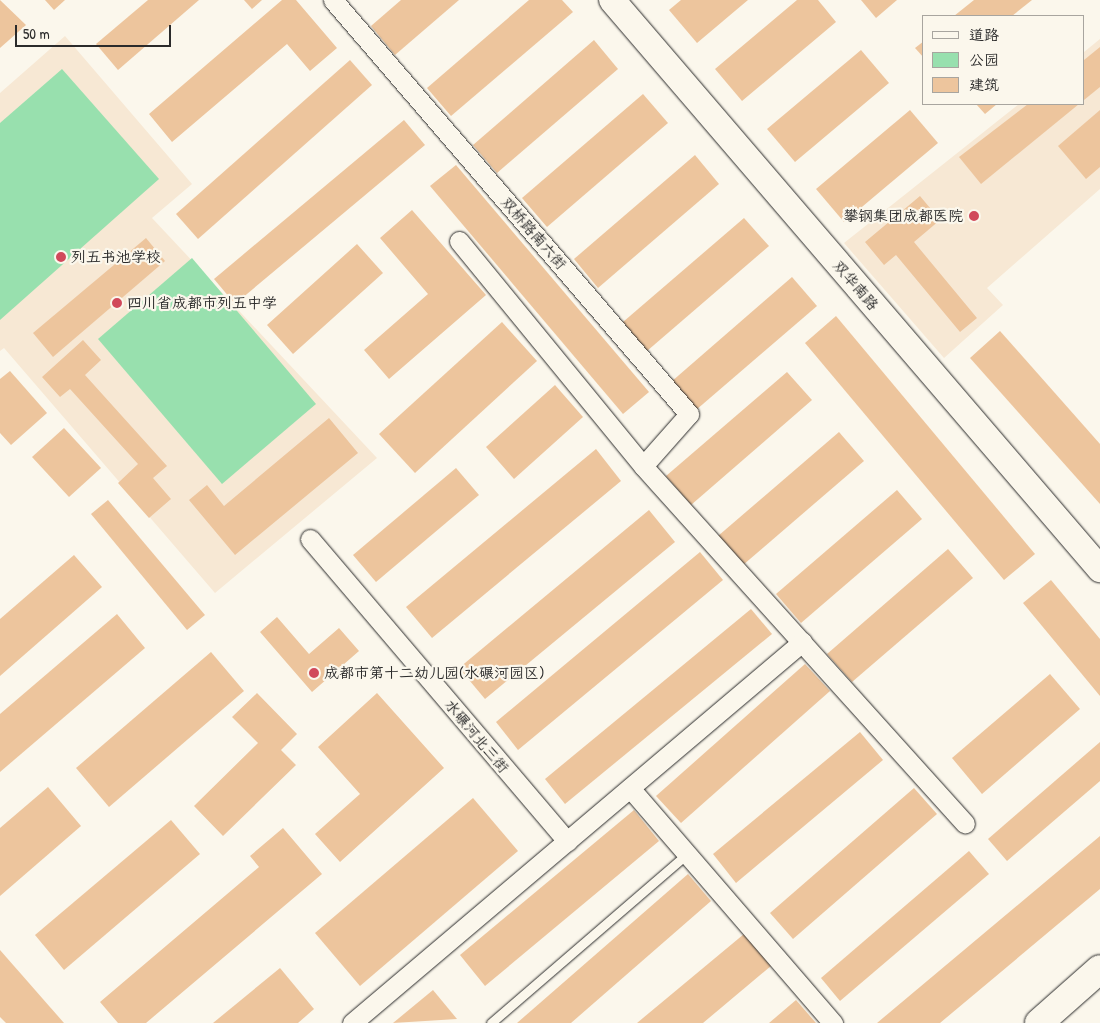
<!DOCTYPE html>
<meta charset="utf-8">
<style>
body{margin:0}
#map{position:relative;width:1100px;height:1023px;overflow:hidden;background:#fbf7ec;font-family:"Patrick Hand","LXGW WenKai TC",sans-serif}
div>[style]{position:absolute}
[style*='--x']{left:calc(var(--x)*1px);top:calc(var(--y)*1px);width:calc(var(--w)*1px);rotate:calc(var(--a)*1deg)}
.built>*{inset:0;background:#f7e8d4}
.green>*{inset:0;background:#98e0ae}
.building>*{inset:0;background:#edc59d}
.roads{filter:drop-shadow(0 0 1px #2b2b2b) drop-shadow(0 0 1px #2b2b2b)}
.lane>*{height:9px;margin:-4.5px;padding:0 4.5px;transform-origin:4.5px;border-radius:4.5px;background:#fbf7ec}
.street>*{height:19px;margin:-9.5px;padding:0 9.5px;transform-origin:9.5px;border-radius:9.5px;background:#fbf7ec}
.secondary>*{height:26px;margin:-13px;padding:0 13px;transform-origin:13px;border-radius:13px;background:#fbf7ec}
.primary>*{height:28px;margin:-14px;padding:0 14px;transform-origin:14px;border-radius:14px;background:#fbf7ec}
.dots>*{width:14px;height:14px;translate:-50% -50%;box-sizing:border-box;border:2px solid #fbf7ec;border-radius:50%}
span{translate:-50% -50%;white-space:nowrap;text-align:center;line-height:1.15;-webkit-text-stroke:4.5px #fbf7ec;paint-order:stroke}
.poi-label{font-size:15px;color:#2b2b2b}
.right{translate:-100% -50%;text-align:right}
.left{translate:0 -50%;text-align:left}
.street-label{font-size:15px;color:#2b2b2b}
.legend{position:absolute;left:922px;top:15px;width:162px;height:90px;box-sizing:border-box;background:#fbf7ec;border:1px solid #a8a59f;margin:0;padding:6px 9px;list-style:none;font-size:15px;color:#2b2b2b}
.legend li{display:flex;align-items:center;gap:10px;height:25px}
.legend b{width:25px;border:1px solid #a8a59f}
.scale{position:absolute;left:15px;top:25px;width:156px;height:22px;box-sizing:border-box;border:2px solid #2b2b2b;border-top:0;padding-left:6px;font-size:15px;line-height:18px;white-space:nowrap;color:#2b2b2b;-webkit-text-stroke:4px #fbf7ec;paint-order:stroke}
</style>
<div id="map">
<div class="built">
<div style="clip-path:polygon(65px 36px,192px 184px,152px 218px,377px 458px,215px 593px,4px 348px,0 351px,0 93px)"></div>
<div style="clip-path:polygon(1100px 39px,1100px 189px,987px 288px,1003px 305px,944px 358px,844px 243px,1019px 104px,1084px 104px,1084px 52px)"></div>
</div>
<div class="green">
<div style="clip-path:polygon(62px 69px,159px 179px,0 320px,0 123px)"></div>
<div style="clip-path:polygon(192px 258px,316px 404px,222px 484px,98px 339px)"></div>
</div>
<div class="building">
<div style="clip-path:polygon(0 0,26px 25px,0 48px)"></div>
<div style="clip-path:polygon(45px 0,65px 0,54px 10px)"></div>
<div style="clip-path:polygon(148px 0,199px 0,118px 70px,96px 44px)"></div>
<div style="clip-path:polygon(244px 0,262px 0,252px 9px)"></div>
<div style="clip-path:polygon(282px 0,296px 0,337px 48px,310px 71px,287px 44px,172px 142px,149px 114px)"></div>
<div style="clip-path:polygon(401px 0,459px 0,395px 55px,371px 26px)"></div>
<div style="clip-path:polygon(529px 0,562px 0,573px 12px,451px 116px,427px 88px)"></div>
<div style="clip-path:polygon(681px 0,748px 0,697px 43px,669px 10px)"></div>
<div style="clip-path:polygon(797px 0,818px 0,836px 22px,742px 101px,715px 69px)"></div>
<div style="clip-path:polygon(861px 0,897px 0,876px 18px)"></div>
<div style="clip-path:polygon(974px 0,1032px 0,1012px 16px,954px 16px)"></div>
<div style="clip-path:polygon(594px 40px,618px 69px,497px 173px,473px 145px)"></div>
<div style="clip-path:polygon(924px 41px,924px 58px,915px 48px)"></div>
<div style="clip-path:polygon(1100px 47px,1100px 87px,1084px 100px,1084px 60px)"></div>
<div style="clip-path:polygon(861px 50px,889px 83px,795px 162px,767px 129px)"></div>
<div style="clip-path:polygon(350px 60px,372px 85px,198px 239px,176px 214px)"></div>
<div style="clip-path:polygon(643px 94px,668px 123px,547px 227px,522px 198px)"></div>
<div style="clip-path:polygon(976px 104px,997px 104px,985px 114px)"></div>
<div style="clip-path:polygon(1028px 104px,1079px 104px,981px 184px,959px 157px)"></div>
<div style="clip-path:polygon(910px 110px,938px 143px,844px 222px,816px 189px)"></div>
<div style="clip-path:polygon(1100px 110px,1100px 167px,1086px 179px,1058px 146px)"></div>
<div style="clip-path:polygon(404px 120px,425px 145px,235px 304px,214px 279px)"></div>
<div style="clip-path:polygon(695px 155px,719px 184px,598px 288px,574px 259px)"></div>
<div style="clip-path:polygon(456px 165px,649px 392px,623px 414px,430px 186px)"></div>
<div style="clip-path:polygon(920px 196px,940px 220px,914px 242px,977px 318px,960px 332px,896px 255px,884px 265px,865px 242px)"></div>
<div style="clip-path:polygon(412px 210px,486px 295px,389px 379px,364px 350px,428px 294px,380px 238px)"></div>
<div style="clip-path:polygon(744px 218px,769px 246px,647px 351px,623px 322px)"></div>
<div style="clip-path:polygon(146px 238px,165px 261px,53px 357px,33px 333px)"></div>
<div style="clip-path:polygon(357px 244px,383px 273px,293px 354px,267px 325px)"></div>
<div style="clip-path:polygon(792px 277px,817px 306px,696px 410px,671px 382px)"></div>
<div style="clip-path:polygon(836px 316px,1035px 554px,1004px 580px,805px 343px)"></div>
<div style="clip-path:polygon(502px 322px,537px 361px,415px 473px,379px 434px)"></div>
<div style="clip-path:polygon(1000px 331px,1100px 444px,1100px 504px,970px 358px)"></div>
<div style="clip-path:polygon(83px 340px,101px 360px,85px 375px,167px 466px,153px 478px,171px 499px,149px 518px,118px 483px,138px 464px,70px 389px,60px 397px,42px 377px)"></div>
<div style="clip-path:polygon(10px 371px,47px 413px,11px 445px,0 433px,0 379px)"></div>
<div style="clip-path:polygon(787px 372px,812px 400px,691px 505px,666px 476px)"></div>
<div style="clip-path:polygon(555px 385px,583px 417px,514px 479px,486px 447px)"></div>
<div style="clip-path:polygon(329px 418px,358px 453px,235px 555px,189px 500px,207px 485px,224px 506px)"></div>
<div style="clip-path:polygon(64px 428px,101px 468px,69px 497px,32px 457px)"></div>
<div style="clip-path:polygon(839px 432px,864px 461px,743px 565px,718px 536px)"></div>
<div style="clip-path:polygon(596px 449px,621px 481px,432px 638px,406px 607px)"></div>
<div style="clip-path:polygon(456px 468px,479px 495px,376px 582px,353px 555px)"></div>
<div style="clip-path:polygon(897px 490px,922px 519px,801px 623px,776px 594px)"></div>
<div style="clip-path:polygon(108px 500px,205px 615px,187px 630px,91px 514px)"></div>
<div style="clip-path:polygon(649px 510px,675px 542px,485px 699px,459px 668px)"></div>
<div style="clip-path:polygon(948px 549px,973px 578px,852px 682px,827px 654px)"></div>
<div style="clip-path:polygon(700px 552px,723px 580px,518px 750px,496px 722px)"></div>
<div style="clip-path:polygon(74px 555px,102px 587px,0 676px,0 619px)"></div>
<div style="clip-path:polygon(1051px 580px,1100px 639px,1100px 696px,1023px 603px)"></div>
<div style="clip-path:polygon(751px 609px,772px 634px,565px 804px,545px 779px)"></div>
<div style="clip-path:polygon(117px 614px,145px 648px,0 772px,0 714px)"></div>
<div style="clip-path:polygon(277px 617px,309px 654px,339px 628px,359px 651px,312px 692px,260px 632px)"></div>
<div style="clip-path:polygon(211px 652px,244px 691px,109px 807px,76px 768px)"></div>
<div style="clip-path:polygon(805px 664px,830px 691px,681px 823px,656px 796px)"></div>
<div style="clip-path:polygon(1050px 674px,1080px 709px,982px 794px,952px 758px)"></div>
<div style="clip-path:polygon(257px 693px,297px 734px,281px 750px,296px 765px,223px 836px,194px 806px,258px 743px,232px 717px)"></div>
<div style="clip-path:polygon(377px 693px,444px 768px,340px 862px,315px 834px,360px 794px,318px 747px)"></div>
<div style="clip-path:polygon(860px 732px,883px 760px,736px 883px,713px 854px)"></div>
<div style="clip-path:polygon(1100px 742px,1100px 781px,1007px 861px,988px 839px)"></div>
<div style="clip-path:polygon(48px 787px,81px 826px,0 896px,0 828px)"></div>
<div style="clip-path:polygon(914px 788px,937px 814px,793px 939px,770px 913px)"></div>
<div style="clip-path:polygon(473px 798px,518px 851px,360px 986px,315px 933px)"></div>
<div style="clip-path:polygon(634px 810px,659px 841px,485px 986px,460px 955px)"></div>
<div style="clip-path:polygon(171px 820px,200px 854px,64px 970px,35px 935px)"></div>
<div style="clip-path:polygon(283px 828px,322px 874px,146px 1023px,118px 1023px,100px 1002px,259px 867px,250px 856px)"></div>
<div style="clip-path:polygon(1100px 836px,1100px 889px,940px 1023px,877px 1023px)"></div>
<div style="clip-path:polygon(969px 851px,989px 874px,840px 1001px,821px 978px)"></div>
<div style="clip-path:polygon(688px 874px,711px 901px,571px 1023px,517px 1023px)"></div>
<div style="clip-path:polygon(744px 934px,771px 966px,703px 1023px,637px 1023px)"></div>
<div style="clip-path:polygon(0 950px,64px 1023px,6px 1023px,0 1017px)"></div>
<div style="clip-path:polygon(280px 968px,314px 1009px,298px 1023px,213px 1023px)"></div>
<div style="clip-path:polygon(433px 990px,457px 1019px,393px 1023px)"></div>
<div style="clip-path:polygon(796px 1000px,816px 1023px,769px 1023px)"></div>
</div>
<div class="roads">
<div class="lane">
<div style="--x:491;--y:1023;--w:259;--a:-40.8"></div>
</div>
<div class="street">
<div style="--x:333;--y:0;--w:546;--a:49.31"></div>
<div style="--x:689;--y:414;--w:69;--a:131.5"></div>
<div style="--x:459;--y:241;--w:291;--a:50.7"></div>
<div style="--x:643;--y:466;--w:481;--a:48"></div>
<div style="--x:310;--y:539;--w:397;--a:49.6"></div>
<div style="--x:630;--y:788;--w:311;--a:49.2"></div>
<div style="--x:352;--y:1023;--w:590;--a:-40.25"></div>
</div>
<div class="secondary">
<div style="--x:612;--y:0;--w:750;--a:49.38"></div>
</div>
<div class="primary">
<div style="--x:1039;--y:1023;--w:81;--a:-41.5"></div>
</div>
</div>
<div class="dots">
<div style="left:974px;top:216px;background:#d1495b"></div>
<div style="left:61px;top:257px;background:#d1495b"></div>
<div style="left:117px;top:303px;background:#d1495b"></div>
<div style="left:314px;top:673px;background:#d1495b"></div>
</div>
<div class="poi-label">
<span class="right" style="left:963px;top:216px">攀钢集团成都医院</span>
<span class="left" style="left:71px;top:257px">列五书池学校</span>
<span class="left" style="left:127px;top:303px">四川省成都市列五中学</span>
<span class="left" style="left:324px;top:673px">成都市第十二幼儿园(水碾河园区)</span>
</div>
<div class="street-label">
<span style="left:534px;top:233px;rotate:49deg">双桥路南六街</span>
<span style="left:856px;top:285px;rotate:49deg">双华南路</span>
<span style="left:477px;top:736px;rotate:50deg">水碾河北三街</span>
</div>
<ul class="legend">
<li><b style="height:6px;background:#fbf7ec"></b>道路</li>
<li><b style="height:14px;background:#98e0ae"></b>公园</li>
<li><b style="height:14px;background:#edc59d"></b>建筑</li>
</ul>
<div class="scale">50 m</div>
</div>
